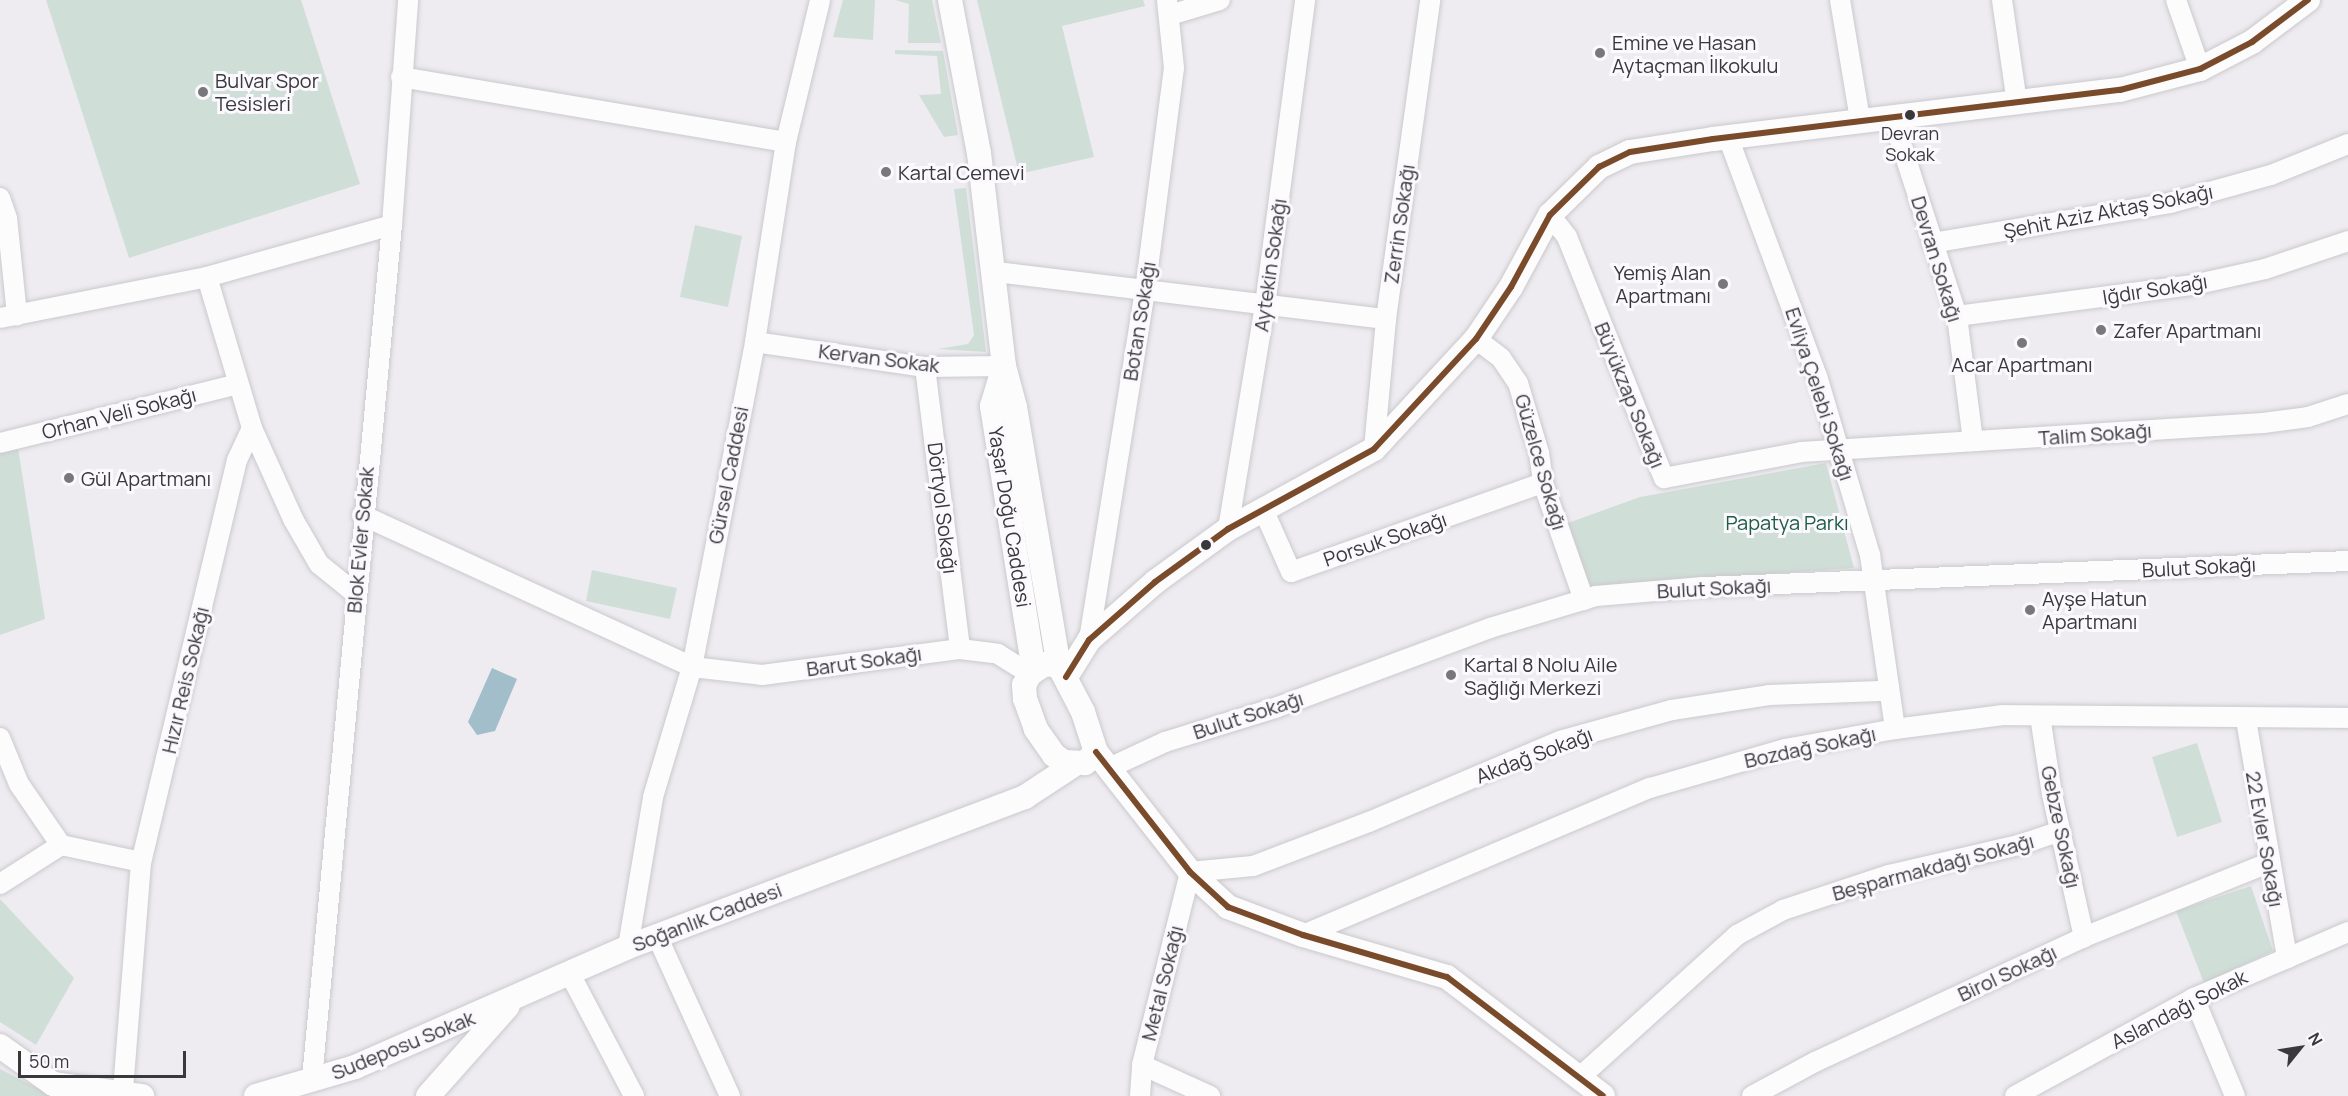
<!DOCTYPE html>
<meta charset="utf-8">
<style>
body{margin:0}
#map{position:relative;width:2348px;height:1096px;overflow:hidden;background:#eeecf1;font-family:Manrope,sans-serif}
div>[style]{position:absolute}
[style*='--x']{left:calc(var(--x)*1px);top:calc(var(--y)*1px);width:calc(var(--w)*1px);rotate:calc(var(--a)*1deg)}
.green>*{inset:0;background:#d0ded8}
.water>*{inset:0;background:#a3becb}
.roads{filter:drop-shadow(0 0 2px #cac9cc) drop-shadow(0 0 2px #cac9cc)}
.minor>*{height:20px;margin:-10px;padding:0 10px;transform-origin:10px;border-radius:10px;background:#fcfcfd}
.tertiary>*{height:24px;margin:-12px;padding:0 12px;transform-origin:12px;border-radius:12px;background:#fcfcfd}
.bus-1>*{height:6px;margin:-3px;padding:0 3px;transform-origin:3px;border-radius:3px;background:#7a4b2a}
.dots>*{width:16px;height:16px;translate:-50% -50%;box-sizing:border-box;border:3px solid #fbf8fe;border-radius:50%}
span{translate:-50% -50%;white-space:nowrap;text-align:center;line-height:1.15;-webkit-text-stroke:6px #fbf8fe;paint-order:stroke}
.bus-label{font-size:18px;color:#39383b}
.poi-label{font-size:20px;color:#39383b}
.left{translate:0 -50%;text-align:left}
.right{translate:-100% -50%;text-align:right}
.street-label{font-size:20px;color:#39383b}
.park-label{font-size:20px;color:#1d5d42}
.north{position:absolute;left:2270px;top:1018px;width:60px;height:60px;-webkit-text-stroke:4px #fbf8fe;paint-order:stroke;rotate:60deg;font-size:16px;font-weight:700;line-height:24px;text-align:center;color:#39383b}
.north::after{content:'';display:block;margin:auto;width:21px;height:27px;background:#39383b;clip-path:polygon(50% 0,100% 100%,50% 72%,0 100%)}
.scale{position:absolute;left:18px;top:1051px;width:168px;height:27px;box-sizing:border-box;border:3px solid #39383b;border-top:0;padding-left:8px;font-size:18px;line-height:21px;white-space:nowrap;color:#39383b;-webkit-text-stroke:4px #fbf8fe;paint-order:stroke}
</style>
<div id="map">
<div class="green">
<div style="clip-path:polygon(46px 0,301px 0,360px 184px,129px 258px)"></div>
<div style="clip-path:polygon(843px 0,875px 0,873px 40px,833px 37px)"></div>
<div style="clip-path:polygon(932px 0,941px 43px,908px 43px,909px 4px,895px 0)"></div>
<div style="clip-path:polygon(977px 0,1143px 0,1145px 6px,1062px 26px,1094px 157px,1019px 174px)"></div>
<div style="clip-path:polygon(895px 50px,943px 51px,958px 135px,944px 137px,919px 95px,941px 94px,937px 56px,895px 54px)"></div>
<div style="clip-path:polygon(966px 188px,986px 352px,938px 349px,968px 344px,974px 335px,954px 189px)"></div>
<div style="clip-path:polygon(695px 225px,742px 236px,728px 307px,680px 297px)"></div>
<div style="clip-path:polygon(18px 448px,45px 619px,0 635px,0 453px)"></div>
<div style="clip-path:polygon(1826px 463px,1854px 568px,1590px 586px,1568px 523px,1640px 497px)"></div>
<div style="clip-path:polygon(592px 570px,677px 588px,670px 619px,586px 601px)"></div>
<div style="clip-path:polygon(2197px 743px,2222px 822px,2177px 837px,2152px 757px)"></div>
<div style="clip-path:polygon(2251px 886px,2273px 951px,2204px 983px,2176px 911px)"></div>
<div style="clip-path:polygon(0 899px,74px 978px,36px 1045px,0 1022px)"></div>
<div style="clip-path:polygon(0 1069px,53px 1096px,0 1096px)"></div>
</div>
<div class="water">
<div style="clip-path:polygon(492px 668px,517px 679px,495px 731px,477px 735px,468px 722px)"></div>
</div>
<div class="roads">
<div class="minor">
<div style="--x:1840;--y:0;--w:121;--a:80.5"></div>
<div style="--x:2002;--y:0;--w:104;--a:81.7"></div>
<div style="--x:2176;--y:0;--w:73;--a:70.8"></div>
<div style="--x:1170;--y:15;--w:52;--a:-16.7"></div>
<div style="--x:401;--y:77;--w:390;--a:9.6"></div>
<div style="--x:1892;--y:116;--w:210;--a:72"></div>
<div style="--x:1957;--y:316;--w:126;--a:82.7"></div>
<div style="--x:1728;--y:137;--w:255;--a:69.6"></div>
<div style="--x:1817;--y:376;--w:187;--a:73.5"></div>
<div style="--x:1870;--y:555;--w:176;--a:81.8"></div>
<div style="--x:0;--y:198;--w:21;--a:71"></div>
<div style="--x:7;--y:218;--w:98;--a:84.1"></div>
<div style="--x:1550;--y:215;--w:28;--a:52"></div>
<div style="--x:1567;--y:237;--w:260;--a:68.1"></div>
<div style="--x:1664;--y:478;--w:139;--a:-10.7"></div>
<div style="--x:1801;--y:452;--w:463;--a:-3.6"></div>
<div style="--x:2263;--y:423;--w:45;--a:-7.6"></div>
<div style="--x:2308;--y:417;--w:42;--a:-18"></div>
<div style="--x:1932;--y:243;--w:241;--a:-9.5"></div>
<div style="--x:2170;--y:203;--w:105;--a:-15.5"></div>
<div style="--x:2271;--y:175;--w:83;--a:-21.9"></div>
<div style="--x:996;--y:272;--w:393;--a:6.9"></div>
<div style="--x:207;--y:277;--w:192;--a:-15.7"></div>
<div style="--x:1957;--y:316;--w:238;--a:-7.5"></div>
<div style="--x:2193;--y:285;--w:74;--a:-12.5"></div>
<div style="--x:2265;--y:269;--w:88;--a:-18.6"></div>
<div style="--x:0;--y:318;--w:211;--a:-11.2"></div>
<div style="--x:207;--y:277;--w:158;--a:73.4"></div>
<div style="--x:252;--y:428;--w:35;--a:115"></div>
<div style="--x:237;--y:460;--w:413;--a:103.4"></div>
<div style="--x:141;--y:862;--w:231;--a:94.5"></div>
<div style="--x:1476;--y:339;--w:31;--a:37"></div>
<div style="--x:1501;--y:358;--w:30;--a:56"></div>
<div style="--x:1518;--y:383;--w:73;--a:73.3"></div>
<div style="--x:1539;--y:453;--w:30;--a:82"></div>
<div style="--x:1543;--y:483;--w:124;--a:70.7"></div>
<div style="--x:755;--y:342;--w:172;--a:8.4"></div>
<div style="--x:925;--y:367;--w:79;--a:-0.7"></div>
<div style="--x:925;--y:367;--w:284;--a:82.9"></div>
<div style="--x:252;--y:428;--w:100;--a:65.7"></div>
<div style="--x:293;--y:519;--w:52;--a:60"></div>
<div style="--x:319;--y:564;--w:46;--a:38.9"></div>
<div style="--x:0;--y:443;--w:245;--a:-13.9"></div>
<div style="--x:1374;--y:449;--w:131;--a:-84.7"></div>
<div style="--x:1386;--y:319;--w:322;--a:-82.1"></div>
<div style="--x:1263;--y:509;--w:69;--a:66"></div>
<div style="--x:1291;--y:572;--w:267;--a:-19.5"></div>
<div style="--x:362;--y:515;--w:363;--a:24.7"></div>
<div style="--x:692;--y:667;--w:70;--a:6.5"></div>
<div style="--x:762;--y:675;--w:200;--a:-7.5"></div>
<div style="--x:960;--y:649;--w:38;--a:7"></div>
<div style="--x:998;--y:654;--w:38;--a:32"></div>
<div style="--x:1228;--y:529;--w:227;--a:-80.6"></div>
<div style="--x:1265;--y:305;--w:308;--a:-82.5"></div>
<div style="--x:1089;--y:640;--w:353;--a:-80.9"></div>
<div style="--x:1145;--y:291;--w:225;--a:-82.6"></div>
<div style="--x:1174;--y:68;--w:68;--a:-95.9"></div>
<div style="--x:2040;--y:716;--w:79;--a:81.3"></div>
<div style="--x:2052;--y:794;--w:147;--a:77.4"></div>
<div style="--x:2246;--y:720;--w:242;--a:80.2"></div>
<div style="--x:0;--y:738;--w:50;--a:67.6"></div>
<div style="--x:19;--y:784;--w:74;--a:55.5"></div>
<div style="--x:61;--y:845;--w:82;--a:12"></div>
<div style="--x:1109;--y:768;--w:62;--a:-24.9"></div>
<div style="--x:1165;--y:742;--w:118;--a:-17.2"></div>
<div style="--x:1278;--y:707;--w:226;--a:-20.4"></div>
<div style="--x:1490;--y:628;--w:111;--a:-16.8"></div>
<div style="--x:1596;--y:596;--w:108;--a:-4.8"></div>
<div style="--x:1704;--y:587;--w:645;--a:-2.31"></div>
<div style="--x:0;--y:884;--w:72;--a:-32.6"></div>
<div style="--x:1303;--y:935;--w:377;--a:-23"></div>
<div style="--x:1650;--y:788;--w:141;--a:-16.1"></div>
<div style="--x:1785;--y:749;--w:112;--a:-10.3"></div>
<div style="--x:1895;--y:729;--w:109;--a:-7.4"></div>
<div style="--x:2003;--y:715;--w:345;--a:0.5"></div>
<div style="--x:657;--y:936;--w:176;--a:65.5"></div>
<div style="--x:628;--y:947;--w:152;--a:-80.5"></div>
<div style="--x:653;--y:797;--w:136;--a:-73.3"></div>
<div style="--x:692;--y:667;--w:331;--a:-79"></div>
<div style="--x:755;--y:342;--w:202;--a:-81.2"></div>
<div style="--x:786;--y:142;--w:146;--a:-76.5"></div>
<div style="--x:570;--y:974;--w:138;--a:62.3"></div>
<div style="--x:2194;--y:998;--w:106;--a:67.3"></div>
<div style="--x:1142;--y:1065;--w:75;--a:24.5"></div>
<div style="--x:1580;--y:1077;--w:212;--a:-42.1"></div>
<div style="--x:1737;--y:935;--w:52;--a:-28.5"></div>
<div style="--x:1783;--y:910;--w:112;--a:-18.3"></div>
<div style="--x:1889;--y:875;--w:133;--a:-13"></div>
<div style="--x:2019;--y:845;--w:44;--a:-18.4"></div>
<div style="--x:312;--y:1079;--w:858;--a:-84.65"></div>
<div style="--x:392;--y:225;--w:226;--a:-85.9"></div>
<div style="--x:1140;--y:1096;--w:31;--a:-86"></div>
<div style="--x:1142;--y:1065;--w:199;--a:-76"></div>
<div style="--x:1190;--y:872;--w:63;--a:-5.4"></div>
<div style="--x:1253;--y:866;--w:124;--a:-20.8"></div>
<div style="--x:1369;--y:822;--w:207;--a:-23"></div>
<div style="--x:1560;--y:741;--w:116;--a:-15.5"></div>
<div style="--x:1672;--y:710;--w:98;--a:-8.8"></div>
<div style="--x:1769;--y:695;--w:111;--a:-2.1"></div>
<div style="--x:1880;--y:691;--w:10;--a:-24"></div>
<div style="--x:1752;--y:1096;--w:72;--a:-28.4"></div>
<div style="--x:1815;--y:1062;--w:297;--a:-24.9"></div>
<div style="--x:2084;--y:937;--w:198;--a:-21.9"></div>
<div style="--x:2015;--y:1096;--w:204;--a:-28.7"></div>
<div style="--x:2194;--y:998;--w:168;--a:-23.2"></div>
</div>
<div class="tertiary">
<div style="--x:950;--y:0;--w:156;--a:79.3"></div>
<div style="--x:979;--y:153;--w:214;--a:83.3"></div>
<div style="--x:1004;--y:366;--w:42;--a:75"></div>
<div style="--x:1015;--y:407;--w:263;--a:80.4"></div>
<div style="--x:1059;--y:666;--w:52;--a:62.4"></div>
<div style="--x:1083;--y:712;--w:42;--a:72"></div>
<div style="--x:1096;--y:752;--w:16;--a:135"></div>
<div style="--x:1085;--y:763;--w:21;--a:-177"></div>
<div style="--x:1064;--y:762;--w:12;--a:-145"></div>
<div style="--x:1054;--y:755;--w:32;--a:-125"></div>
<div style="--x:1036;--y:729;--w:32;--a:-110"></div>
<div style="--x:1025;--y:699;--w:14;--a:-94"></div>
<div style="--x:1024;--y:685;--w:13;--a:-61"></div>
<div style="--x:1030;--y:674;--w:18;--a:-34"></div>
<div style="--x:1045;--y:664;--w:14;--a:8"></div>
<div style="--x:1004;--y:366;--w:42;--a:106.7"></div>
<div style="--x:992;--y:406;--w:267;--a:81"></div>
<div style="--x:1066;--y:677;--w:44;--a:-58.1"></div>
<div style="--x:1089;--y:640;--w:88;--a:-41.3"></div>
<div style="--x:1155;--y:582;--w:90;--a:-36"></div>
<div style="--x:1228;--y:529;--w:166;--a:-28.7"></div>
<div style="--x:1374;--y:449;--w:150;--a:-47.2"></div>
<div style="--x:1476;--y:339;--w:63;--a:-56.1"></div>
<div style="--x:1511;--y:287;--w:82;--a:-61.6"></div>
<div style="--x:1550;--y:215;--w:69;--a:-44.4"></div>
<div style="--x:1599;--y:167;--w:34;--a:-26"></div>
<div style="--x:1630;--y:152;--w:84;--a:-8.9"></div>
<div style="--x:1713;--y:139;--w:410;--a:-6.9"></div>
<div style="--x:2120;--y:90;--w:83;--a:-14.7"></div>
<div style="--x:2200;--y:69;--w:59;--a:-27.4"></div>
<div style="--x:2252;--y:42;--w:70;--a:-36.9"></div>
<div style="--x:1096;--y:752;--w:152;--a:51.9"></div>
<div style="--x:1190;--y:872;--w:52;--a:42.6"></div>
<div style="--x:1228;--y:907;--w:80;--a:20.5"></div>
<div style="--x:1303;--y:935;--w:150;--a:16.3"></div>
<div style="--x:1447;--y:977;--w:196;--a:37.3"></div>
<div style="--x:0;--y:1046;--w:65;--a:35.6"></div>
<div style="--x:53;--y:1084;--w:90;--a:7.7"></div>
<div style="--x:256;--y:1096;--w:103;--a:-16.3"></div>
<div style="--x:355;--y:1067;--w:298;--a:-23.7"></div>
<div style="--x:628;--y:947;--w:424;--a:-20.7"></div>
<div style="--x:1025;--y:797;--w:60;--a:-33.4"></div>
<div style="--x:428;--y:1096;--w:120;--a:-48.4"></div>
</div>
</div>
<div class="bus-1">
<div style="--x:1066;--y:677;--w:44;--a:-58.1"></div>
<div style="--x:1089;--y:640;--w:88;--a:-41.3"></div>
<div style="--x:1155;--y:582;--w:90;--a:-36"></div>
<div style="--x:1228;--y:529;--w:166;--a:-28.7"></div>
<div style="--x:1374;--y:449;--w:150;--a:-47.2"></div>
<div style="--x:1476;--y:339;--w:63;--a:-56.1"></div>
<div style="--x:1511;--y:287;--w:82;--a:-61.6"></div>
<div style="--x:1550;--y:215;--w:69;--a:-44.4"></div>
<div style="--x:1599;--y:167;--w:34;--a:-26"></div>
<div style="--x:1630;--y:152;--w:84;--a:-8.9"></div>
<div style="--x:1713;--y:139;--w:410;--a:-6.9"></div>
<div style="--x:2120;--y:90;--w:83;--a:-14.7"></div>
<div style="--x:2200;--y:69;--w:59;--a:-27.4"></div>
<div style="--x:2252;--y:42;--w:70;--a:-36.9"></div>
<div style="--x:1096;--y:752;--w:152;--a:51.9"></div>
<div style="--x:1190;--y:872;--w:52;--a:42.6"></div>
<div style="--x:1228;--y:907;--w:80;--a:20.5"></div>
<div style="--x:1303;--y:935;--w:150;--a:16.3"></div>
<div style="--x:1447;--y:977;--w:196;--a:37.3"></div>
</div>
<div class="dots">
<div style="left:1600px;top:53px;background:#78777b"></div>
<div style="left:203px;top:92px;background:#78777b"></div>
<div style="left:1910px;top:115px;background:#39383b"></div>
<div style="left:886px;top:172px;background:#78777b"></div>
<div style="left:1723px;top:284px;background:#78777b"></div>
<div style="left:2101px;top:330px;background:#78777b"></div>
<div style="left:2022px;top:343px;background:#78777b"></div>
<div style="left:69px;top:478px;background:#78777b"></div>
<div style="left:1206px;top:545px;background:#39383b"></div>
<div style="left:2030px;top:610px;background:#78777b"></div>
<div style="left:1451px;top:675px;background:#78777b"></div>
</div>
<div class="bus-label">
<span style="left:1910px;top:144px">Devran<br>Sokak</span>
</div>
<div class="poi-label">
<span class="left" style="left:1612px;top:54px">Emine ve Hasan<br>Aytaçman İlkokulu</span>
<span class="left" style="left:215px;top:92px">Bulvar Spor<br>Tesisleri</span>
<span class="left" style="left:898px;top:172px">Kartal Cemevi</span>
<span class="right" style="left:1711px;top:284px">Yemiş Alan<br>Apartmanı</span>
<span class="left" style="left:2113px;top:330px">Zafer Apartmanı</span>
<span style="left:2022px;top:364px">Acar Apartmanı</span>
<span class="left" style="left:81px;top:478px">Gül Apartmanı</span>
<span class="left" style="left:2042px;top:610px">Ayşe Hatun<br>Apartmanı</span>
<span class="left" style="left:1464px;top:676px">Kartal 8 Nolu Aile<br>Sağlığı Merkezi</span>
</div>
<div class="street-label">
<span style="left:2108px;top:211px;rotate:-11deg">Şehit Aziz Aktaş Sokağı</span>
<span style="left:1399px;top:224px;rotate:-82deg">Zerrin Sokağı</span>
<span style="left:1937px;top:259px;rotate:73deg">Devran Sokağı</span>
<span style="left:1270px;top:265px;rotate:-82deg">Aytekin Sokağı</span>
<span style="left:2155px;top:289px;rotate:-9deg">Iğdır Sokağı</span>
<span style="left:1139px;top:321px;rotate:-81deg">Botan Sokağı</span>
<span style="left:879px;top:358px;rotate:7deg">Kervan Sokak</span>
<span style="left:1820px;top:394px;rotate:72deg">Evliya Çelebi Sokağı</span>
<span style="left:1630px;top:395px;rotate:68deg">Büyükzap Sokağı</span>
<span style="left:119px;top:413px;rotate:-14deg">Orhan Veli Sokağı</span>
<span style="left:2095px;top:434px;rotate:-4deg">Talim Sokağı</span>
<span style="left:1541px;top:462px;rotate:74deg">Güzelce Sokağı</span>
<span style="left:728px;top:475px;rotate:-79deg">Gürsel Caddesi</span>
<span style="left:943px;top:508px;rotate:83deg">Dörtyol Sokağı</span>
<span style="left:1010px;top:517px;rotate:81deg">Yaşar Doğu Caddesi</span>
<span style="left:1385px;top:539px;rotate:-19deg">Porsuk Sokağı</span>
<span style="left:360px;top:540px;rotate:-85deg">Blok Evler Sokak</span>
<span style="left:2199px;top:567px;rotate:-3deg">Bulut Sokağı</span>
<span style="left:1714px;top:588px;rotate:-3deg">Bulut Sokağı</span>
<span style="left:864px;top:661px;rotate:-8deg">Barut Sokağı</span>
<span style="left:185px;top:680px;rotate:-77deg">Hızır Reis Sokağı</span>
<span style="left:1248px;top:715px;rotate:-18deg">Bulut Sokağı</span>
<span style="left:1810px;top:747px;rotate:-12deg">Bozdağ Sokağı</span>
<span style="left:1534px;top:755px;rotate:-21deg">Akdağ Sokağı</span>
<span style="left:2061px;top:827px;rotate:78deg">Gebze Sokağı</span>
<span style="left:2265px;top:839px;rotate:80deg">22 Evler Sokağı</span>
<span style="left:1933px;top:867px;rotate:-15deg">Beşparmakdağı Sokağı</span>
<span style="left:707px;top:917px;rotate:-21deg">Soğanlık Caddesi</span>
<span style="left:2007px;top:973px;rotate:-25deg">Birol Sokağı</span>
<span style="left:1162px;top:983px;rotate:-76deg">Metal Sokağı</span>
<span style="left:2179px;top:1009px;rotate:-27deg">Aslandağı Sokak</span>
<span style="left:403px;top:1045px;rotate:-22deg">Sudeposu Sokak</span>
</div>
<div class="park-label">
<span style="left:1787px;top:522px">Papatya Parkı</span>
</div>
<div class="north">N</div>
<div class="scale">50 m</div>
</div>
